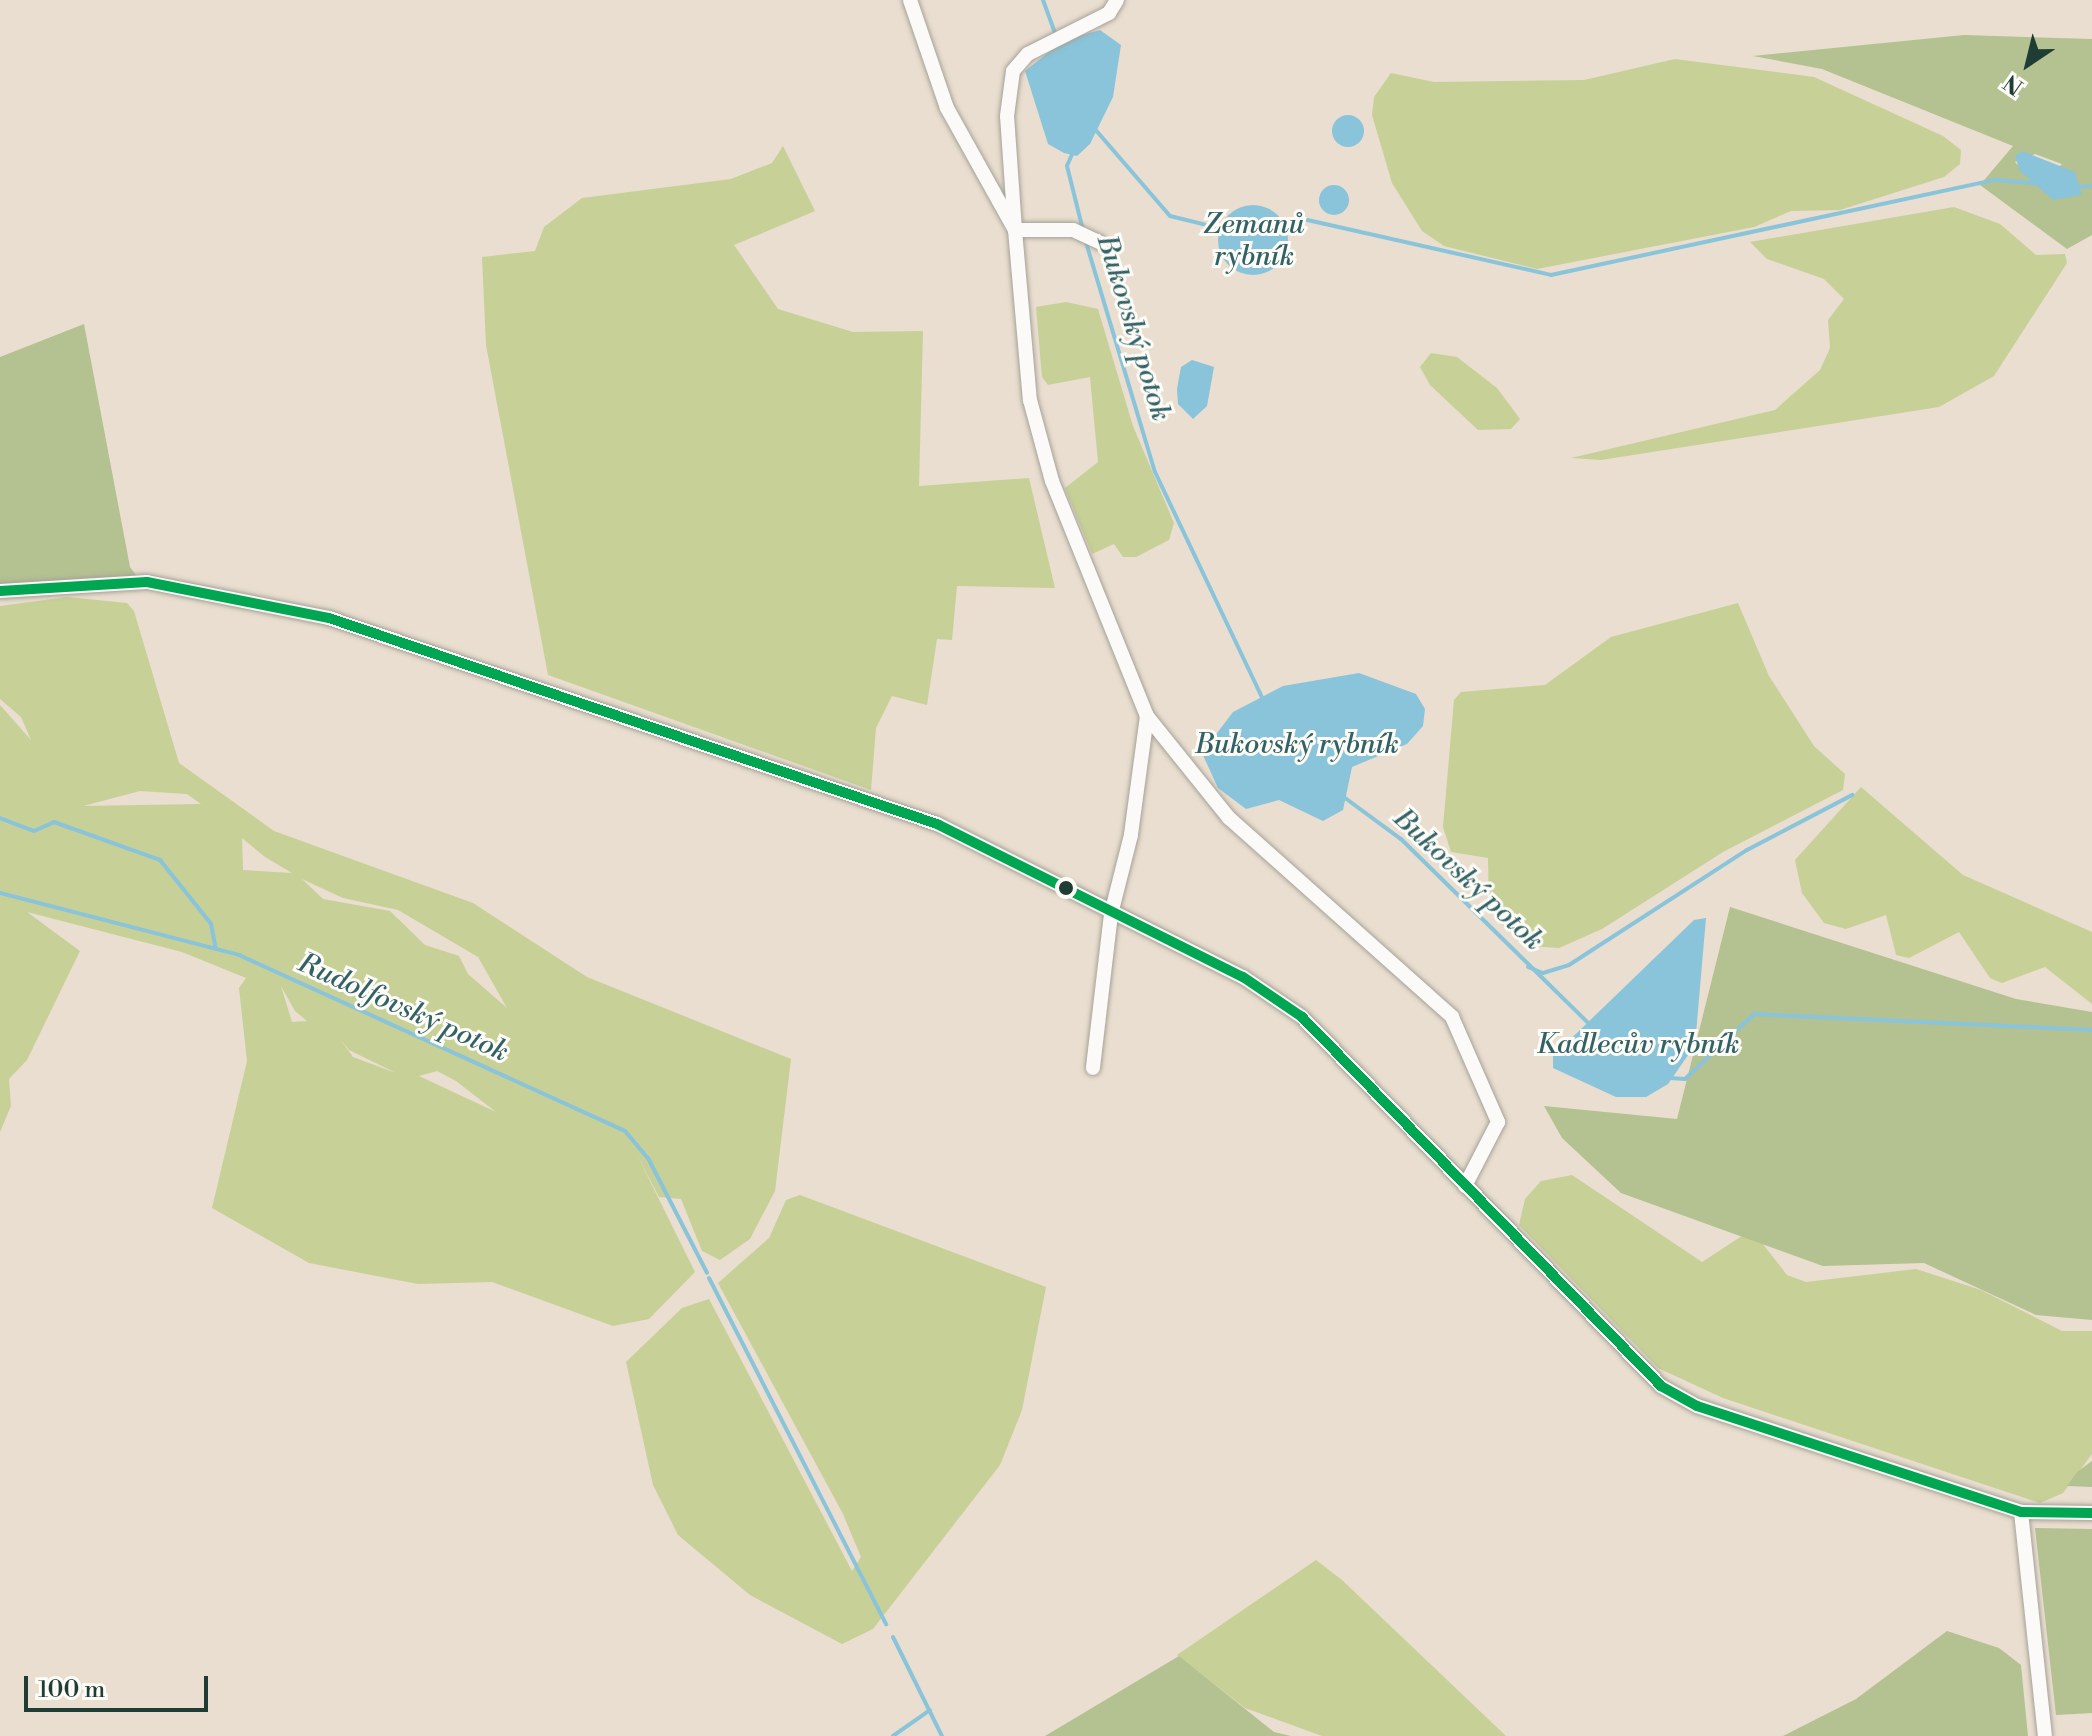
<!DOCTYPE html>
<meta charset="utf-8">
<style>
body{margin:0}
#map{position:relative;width:2092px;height:1736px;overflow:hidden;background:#e9decf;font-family:"Libre Bodoni",serif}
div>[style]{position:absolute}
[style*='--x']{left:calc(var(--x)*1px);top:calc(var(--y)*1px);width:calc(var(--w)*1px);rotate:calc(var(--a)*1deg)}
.green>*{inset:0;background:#c7d097}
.forest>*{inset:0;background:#b4c191}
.water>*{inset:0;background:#89c4da}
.round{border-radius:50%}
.stream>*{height:4px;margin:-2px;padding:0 2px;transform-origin:2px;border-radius:2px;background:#89c4da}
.roads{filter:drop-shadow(0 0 2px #a5a298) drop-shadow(0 0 2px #a5a298)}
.minor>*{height:14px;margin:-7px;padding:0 7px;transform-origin:7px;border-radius:7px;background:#fcfaf8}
.bus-1>*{height:10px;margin:-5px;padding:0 5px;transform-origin:5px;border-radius:5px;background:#00a651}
.dots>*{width:22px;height:22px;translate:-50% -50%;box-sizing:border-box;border:4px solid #fdfcf7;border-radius:50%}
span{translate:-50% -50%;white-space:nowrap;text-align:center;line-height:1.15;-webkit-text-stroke:6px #fdfcf7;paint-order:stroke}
.water-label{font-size:28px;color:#326267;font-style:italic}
.north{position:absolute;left:1988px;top:24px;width:80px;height:80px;-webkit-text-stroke:6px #fdfcf7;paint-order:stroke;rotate:215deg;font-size:22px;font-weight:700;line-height:32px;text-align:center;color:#1f3d34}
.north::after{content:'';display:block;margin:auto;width:28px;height:36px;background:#1f3d34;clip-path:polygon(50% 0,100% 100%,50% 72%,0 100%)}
.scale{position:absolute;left:24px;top:1676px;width:184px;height:36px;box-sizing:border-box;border:4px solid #1f3d34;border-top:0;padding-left:10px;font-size:24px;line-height:28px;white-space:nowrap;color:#1f3d34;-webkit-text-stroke:6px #fdfcf7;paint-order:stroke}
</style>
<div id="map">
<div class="green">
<div style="clip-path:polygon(1675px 59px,1814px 77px,1943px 136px,1961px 150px,1960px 164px,1944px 177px,1840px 210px,1791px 211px,1754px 227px,1537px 269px,1444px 246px,1422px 231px,1392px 183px,1372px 115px,1374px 97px,1391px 73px,1434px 82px,1584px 80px)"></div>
<div style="clip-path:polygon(783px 146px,815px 211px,734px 245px,778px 309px,853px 332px,923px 331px,919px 486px,1029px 478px,1055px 588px,957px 586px,952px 640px,937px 639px,927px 705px,892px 696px,876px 728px,871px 790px,548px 675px,486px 345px,482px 257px,535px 251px,544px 227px,582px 198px,731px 179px,772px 163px)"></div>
<div style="clip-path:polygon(1954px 207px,2000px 224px,2036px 255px,2065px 254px,2067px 263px,1994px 376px,1939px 407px,1601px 460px,1571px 458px,1775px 410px,1820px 370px,1830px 348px,1828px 320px,1844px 299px,1824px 279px,1767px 259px,1750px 242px)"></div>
<div style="clip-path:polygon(1066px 302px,1098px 309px,1133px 426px,1174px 523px,1169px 540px,1136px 557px,1123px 557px,1114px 544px,1092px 554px,1065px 488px,1098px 462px,1090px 377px,1048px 385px,1042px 377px,1036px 307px)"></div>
<div style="clip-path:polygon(1431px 353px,1457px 357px,1497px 388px,1520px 419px,1511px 429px,1478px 430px,1430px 385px,1420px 367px)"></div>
<div style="clip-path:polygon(evenodd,67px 597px,127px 603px,134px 611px,179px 763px,274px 831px,473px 903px,587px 977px,791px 1059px,775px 1191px,750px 1239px,720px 1260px,702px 1251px,681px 1199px,659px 1197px,636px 1153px,695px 1272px,649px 1319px,613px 1326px,492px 1282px,418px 1284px,309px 1263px,212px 1208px,247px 1061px,239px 988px,246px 978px,182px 952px,27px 912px,80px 951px,27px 1060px,9px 1079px,11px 1106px,0 1132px,0 705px,31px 740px,21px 717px,0 699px,0 606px,67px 597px,140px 791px,187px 794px,201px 804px,83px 806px,140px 791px,67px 597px,242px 838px,265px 857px,292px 873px,243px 870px,242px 838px,67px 597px,302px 879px,343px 898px,398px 910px,478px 957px,507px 1008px,468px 974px,459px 956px,425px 945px,390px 911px,323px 899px,302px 879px,67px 597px,281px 986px,295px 1011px,307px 1021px,292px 1022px,281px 986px,67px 597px,340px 1039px,349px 1050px,396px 1073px,353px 1057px,340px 1039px,67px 597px,437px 1071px,456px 1081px,496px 1112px,419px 1076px,437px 1071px)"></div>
<div style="clip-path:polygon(1738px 603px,1769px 676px,1814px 746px,1845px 774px,1843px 790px,1723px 852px,1602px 929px,1559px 948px,1530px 946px,1498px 922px,1489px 904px,1488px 858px,1451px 852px,1443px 827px,1454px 700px,1461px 692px,1545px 685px,1611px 637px)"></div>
<div style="clip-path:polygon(1861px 787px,1963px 875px,2092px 932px,2092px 1004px,2045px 967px,2002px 983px,1990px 978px,1959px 932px,1909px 958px,1896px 955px,1886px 915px,1846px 929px,1824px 923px,1802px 893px,1795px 860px)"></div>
<div style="clip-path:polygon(1572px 1175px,1702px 1262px,1745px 1234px,1762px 1243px,1787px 1275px,1806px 1282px,1916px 1269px,1981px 1290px,2062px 1331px,2092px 1331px,2092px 1454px,2063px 1493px,2040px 1503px,1723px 1398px,1658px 1368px,1519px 1225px,1525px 1199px,1541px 1181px)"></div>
<div style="clip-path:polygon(800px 1195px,1046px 1287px,1022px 1410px,1000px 1465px,873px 1629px,842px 1644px,750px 1595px,678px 1535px,653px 1485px,626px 1362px,682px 1308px,709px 1299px,852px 1571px,861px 1557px,843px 1514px,718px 1283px,769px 1238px,786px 1200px)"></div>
<div style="clip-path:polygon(1316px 1560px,1342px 1580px,1506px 1736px,1322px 1736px,1245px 1708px,1177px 1655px)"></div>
</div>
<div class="forest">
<div style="clip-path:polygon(evenodd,1964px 35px,2092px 39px,2092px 235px,2067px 249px,1980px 185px,2013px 146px,1822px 69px,1753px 56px,1964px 35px,2035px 154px,2062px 164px,2038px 186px,2015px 162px,2035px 154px)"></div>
<div style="clip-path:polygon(84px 324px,130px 567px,142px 583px,0 584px,0 357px)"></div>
<div style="clip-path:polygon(1730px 907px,2016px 999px,2092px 1012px,2092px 1320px,2036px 1315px,1924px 1263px,1823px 1266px,1621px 1193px,1562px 1138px,1544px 1106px,1677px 1119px)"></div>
<div style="clip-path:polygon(2092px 1461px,2092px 1487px,2067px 1486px,2077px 1472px)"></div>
<div style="clip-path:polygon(2035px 1528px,2092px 1529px,2092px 1713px,2056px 1715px)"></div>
<div style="clip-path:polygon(1947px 1631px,1999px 1648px,2021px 1665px,2028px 1736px,1783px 1736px,1856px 1699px)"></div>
<div style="clip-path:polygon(1179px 1656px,1274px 1732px,1291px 1736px,1045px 1736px)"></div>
</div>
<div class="water">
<div style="clip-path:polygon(1100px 30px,1121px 45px,1113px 97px,1090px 144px,1077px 156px,1064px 153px,1048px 144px,1025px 71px,1064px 40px)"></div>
<div class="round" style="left:1332px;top:115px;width:32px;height:32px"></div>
<div style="clip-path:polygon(2022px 151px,2075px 172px,2082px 195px,2053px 200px,2020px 171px,2015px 156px)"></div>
<div class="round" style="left:1319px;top:185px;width:30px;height:30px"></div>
<div class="round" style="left:1218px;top:205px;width:70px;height:70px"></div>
<div style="clip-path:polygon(1192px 360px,1214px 367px,1207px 406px,1193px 419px,1178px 404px,1177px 389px,1181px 367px)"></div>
<div style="clip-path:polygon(1359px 673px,1416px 694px,1425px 709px,1423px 726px,1407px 744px,1352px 767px,1343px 810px,1323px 821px,1279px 800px,1246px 809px,1218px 788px,1202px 753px,1233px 712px,1283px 686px)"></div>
<div style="clip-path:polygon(1706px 918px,1695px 1045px,1668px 1084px,1646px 1097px,1616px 1097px,1553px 1068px,1553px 1056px,1694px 920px)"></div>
</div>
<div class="stream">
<div style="--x:1043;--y:0;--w:37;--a:70"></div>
<div style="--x:1094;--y:128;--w:116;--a:49.2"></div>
<div style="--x:1170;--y:216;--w:55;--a:13.8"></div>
<div style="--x:1074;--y:150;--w:17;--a:114"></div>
<div style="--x:1067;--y:166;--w:66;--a:76"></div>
<div style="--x:2078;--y:187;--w:14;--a:-4"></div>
<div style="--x:1281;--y:227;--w:23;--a:-20"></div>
<div style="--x:1303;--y:219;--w:254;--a:12.7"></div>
<div style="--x:1551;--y:275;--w:455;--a:-12.1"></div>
<div style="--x:1996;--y:180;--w:46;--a:5"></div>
<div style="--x:1085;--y:239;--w:243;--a:73.3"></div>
<div style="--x:1155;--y:472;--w:251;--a:64.6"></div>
<div style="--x:1341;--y:795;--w:74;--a:36.3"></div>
<div style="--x:1401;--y:839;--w:268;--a:44.5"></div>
<div style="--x:0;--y:818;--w:36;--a:21"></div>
<div style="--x:34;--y:831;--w:22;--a:-24"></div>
<div style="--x:54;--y:822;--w:113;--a:19.7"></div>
<div style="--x:160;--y:860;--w:82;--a:51.4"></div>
<div style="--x:211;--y:924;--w:25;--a:79"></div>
<div style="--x:0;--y:893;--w:247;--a:14.5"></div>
<div style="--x:239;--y:955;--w:424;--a:24.5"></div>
<div style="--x:625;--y:1131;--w:35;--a:50"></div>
<div style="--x:648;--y:1158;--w:129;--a:62.8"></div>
<div style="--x:1528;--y:967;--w:16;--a:22"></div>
<div style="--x:1543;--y:973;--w:27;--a:-17"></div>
<div style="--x:1569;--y:965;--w:212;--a:-32.9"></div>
<div style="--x:1747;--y:850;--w:119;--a:-27.6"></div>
<div style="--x:1670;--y:1078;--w:15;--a:4"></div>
<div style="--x:1685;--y:1079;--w:95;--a:-43.3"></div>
<div style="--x:1754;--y:1014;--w:338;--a:2.7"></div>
<div style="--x:709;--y:1278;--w:389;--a:62.9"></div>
<div style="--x:893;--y:1637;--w:110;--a:63.7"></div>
<div style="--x:893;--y:1736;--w:45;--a:-35.1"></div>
</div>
<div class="roads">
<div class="minor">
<div style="--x:910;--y:0;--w:114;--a:71.1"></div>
<div style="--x:947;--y:108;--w:140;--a:60.9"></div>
<div style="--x:1015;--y:230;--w:171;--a:85"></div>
<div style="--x:1030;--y:400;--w:84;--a:74.8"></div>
<div style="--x:1052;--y:481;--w:253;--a:68"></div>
<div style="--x:1147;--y:716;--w:120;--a:97.7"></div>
<div style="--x:1131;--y:835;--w:81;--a:104.2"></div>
<div style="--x:1111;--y:914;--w:155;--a:96.7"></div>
<div style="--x:1101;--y:243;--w:31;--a:-155"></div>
<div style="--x:1073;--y:230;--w:58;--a:180"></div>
<div style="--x:1015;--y:230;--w:114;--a:-94"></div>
<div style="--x:1007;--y:116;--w:45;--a:-82.4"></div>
<div style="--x:1013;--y:71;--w:23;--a:-49"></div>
<div style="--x:1028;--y:54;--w:91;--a:-26.8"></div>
<div style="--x:1109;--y:13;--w:15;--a:-58"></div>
<div style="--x:0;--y:591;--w:147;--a:-3.5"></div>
<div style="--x:147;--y:582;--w:186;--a:11.2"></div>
<div style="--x:329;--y:618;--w:642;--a:18.72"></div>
<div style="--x:937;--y:824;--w:342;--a:26.6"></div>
<div style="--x:1243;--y:977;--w:71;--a:34.1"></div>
<div style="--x:1302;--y:1017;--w:515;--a:45.79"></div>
<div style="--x:1661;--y:1386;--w:41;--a:29.1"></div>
<div style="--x:1697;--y:1406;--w:341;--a:18.1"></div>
<div style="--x:2021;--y:1512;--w:71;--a:0.8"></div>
<div style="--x:1147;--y:716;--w:131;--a:51.2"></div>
<div style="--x:1229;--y:818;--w:299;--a:41.7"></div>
<div style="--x:1452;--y:1017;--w:115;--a:66.3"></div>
<div style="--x:1498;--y:1122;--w:72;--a:117.3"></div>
<div style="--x:2021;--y:1512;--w:225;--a:83.9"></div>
</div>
</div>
<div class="bus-1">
<div style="--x:0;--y:591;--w:147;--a:-3.5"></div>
<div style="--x:147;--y:582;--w:186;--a:11.2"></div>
<div style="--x:329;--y:618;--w:642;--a:18.72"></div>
<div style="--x:937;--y:824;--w:342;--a:26.6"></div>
<div style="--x:1243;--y:977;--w:71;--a:34.1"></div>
<div style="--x:1302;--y:1017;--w:515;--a:45.79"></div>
<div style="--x:1661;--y:1386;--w:41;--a:29.1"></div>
<div style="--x:1697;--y:1406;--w:341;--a:18.1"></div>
<div style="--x:2021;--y:1512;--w:71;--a:0.8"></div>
</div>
<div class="dots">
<div style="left:1066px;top:888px;background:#1f3d34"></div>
</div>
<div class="water-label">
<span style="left:1254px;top:241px">Zemanů<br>rybník</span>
<span style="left:1133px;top:328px;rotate:73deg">Bukovský potok</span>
<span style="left:1297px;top:745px">Bukovský rybník</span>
<span style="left:1468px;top:880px;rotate:43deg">Bukovský potok</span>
<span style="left:403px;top:1008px;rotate:24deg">Rudolfovský potok</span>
<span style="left:1638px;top:1045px">Kadlecův rybník</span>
</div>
<div class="north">N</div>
<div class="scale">100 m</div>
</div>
